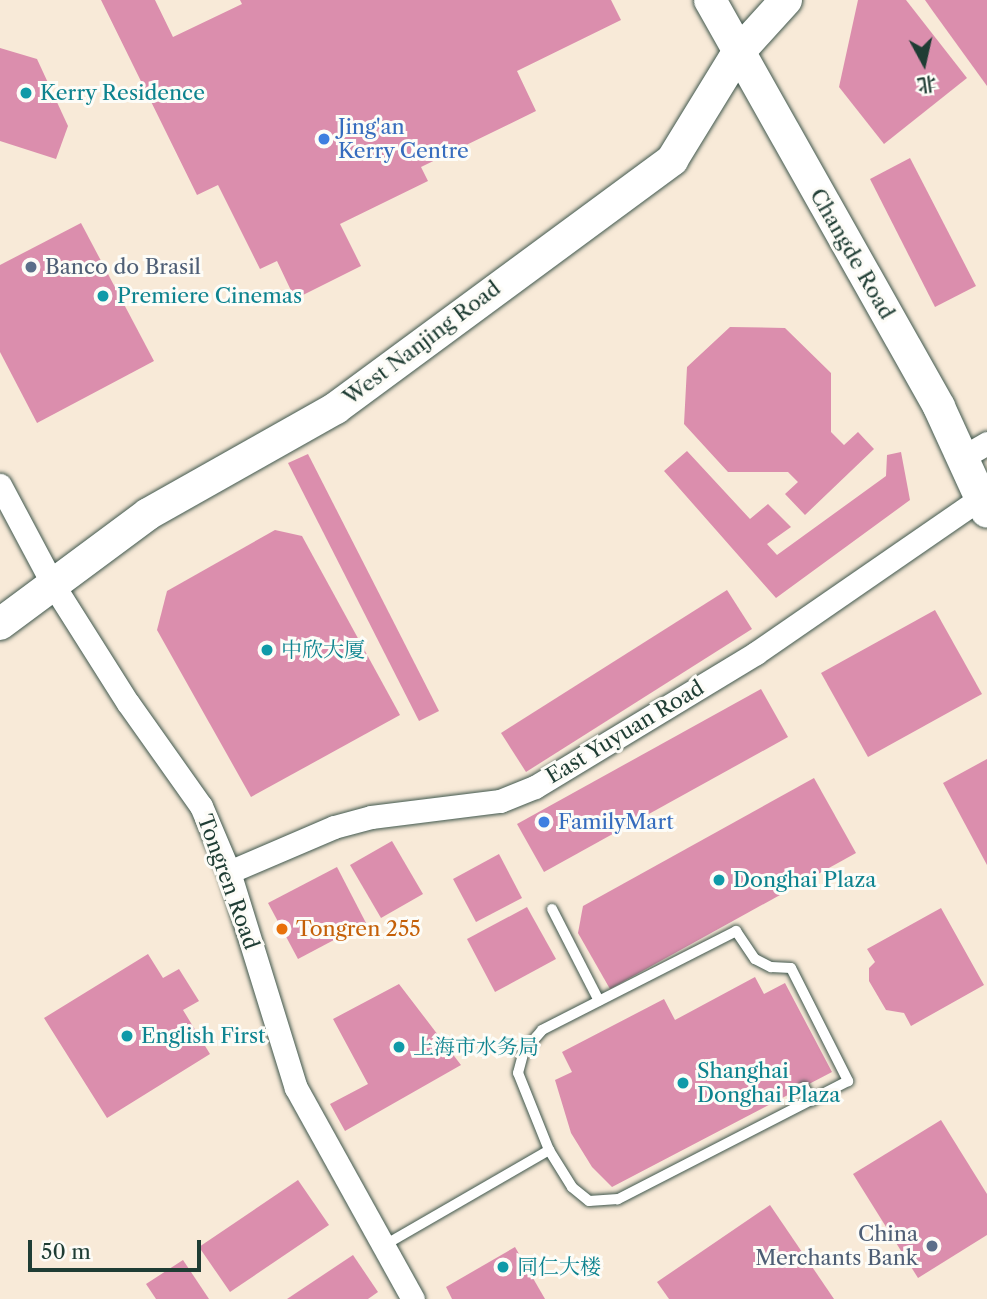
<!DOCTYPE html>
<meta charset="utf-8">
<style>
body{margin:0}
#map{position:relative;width:987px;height:1299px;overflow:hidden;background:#f8ead8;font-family:"Libre Caslon Text","Noto Serif SC",serif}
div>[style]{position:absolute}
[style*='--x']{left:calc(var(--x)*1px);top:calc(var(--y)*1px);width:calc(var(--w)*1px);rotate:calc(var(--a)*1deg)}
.building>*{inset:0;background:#db8ead}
.roads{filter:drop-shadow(0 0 2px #40574d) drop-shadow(0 0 2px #40574d)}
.lane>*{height:10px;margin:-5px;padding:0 5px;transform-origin:5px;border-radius:5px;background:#fff}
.street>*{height:23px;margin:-11.5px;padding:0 11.5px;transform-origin:11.5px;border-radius:11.5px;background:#fff}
.secondary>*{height:32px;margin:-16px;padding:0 16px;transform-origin:16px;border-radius:16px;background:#fff}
.dots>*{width:19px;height:19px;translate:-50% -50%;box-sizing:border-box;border:4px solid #fdfcf7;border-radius:50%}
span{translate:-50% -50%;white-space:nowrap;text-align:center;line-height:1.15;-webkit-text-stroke:6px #fdfcf7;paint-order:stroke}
.culture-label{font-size:21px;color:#0d838f}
.left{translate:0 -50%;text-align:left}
.shop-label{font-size:21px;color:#366cbe}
.street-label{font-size:21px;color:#1f3d34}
.service-label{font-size:21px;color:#4e5e75}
.right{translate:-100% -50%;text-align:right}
.food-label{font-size:21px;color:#c56008}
.north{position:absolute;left:889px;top:28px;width:70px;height:70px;-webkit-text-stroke:5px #fdfcf7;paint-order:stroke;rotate:172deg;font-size:19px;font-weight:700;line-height:28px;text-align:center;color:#1f3d34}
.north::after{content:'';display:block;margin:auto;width:24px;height:32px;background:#1f3d34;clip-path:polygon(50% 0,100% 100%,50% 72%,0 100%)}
.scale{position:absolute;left:28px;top:1240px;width:173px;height:32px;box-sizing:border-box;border:4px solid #1f3d34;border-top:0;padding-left:9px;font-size:21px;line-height:24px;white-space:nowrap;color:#1f3d34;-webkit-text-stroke:5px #fdfcf7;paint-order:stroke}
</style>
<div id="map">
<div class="building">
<div style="clip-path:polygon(101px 0,155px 0,173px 37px,242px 4px,240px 0,611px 0,621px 20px,517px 71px,536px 111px,421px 167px,428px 181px,340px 224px,361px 266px,295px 299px,277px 261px,260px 269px,218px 185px,197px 195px)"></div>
<div style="clip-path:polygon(858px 0,906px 0,967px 78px,884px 144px,839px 87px)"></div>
<div style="clip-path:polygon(925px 0,987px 0,987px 86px,932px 10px)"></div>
<div style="clip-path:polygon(0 48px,37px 59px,68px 126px,56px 159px,0 141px)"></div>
<div style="clip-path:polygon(910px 158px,976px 286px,935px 307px,870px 179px)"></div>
<div style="clip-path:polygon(81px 223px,154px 361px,37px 423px,0 352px,0 265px)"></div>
<div style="clip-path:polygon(730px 327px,785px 328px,831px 373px,831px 432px,844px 445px,858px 432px,874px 449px,805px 515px,785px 494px,798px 482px,788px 472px,728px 472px,684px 424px,687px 367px)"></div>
<div style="clip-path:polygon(687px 451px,750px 519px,768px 504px,791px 527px,767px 544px,777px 555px,886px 476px,887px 455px,901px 452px,910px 500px,776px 598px,664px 471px)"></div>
<div style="clip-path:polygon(308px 454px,439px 711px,419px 721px,288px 463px)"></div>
<div style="clip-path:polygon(275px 530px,302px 536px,400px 715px,251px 797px,157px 630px,167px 591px)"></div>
<div style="clip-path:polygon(727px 590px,752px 629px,526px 772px,501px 733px)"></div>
<div style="clip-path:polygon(935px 610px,982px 694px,868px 757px,821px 673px)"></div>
<div style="clip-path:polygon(761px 689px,788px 737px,544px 872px,517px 824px)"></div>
<div style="clip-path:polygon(987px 759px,987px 865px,943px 783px)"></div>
<div style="clip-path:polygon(814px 778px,856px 853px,610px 989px,578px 933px,583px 906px)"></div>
<div style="clip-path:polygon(392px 841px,423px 894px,381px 918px,350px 865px)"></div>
<div style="clip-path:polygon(499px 854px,522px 898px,476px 922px,453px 879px)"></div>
<div style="clip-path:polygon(337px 867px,366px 923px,298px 959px,268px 903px)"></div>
<div style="clip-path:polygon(527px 907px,556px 959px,495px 992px,467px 939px)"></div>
<div style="clip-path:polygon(941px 908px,984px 985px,911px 1026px,904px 1013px,886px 1010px,869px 981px,869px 968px,875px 962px,867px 949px)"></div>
<div style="clip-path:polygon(148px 954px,163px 978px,179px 969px,199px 1001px,183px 1010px,210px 1054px,107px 1118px,44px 1018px)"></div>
<div style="clip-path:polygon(755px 977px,764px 994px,785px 983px,832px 1072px,612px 1187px,592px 1167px,571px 1133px,555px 1080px,572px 1072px,562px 1052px,664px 999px,675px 1020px)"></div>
<div style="clip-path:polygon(399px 984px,461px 1065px,345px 1131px,330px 1104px,368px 1084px,333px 1019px)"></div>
<div style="clip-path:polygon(941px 1120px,987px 1194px,987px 1235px,918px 1278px,853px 1174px)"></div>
<div style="clip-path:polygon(298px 1180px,329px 1225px,230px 1292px,199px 1247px)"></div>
<div style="clip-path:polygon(770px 1205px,834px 1299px,669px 1299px,657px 1282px)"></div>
<div style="clip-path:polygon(515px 1247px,545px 1299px,452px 1299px,446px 1287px)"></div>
<div style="clip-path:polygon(353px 1255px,378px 1292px,368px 1299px,287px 1299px)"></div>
<div style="clip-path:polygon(183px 1260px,209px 1299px,156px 1299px,146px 1284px)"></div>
</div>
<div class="roads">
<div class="lane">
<div style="--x:552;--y:909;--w:103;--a:62.9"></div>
<div style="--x:736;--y:931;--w:34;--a:56"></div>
<div style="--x:755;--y:959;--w:18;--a:27"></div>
<div style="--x:771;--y:967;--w:20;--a:3"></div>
<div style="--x:791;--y:968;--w:127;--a:63.2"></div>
<div style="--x:848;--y:1081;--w:259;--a:152.8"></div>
<div style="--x:618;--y:1199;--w:29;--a:176"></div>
<div style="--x:589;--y:1201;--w:22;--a:-141"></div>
<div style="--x:572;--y:1187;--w:44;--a:-121.9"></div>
<div style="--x:549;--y:1150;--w:83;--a:-111.9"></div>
<div style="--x:518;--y:1073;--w:23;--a:-75"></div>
<div style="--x:524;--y:1051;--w:28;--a:-49"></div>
<div style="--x:542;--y:1030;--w:218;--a:-27"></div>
<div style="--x:804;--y:1087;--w:16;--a:60"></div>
<div style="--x:383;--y:1246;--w:192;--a:-30"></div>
</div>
<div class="street">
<div style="--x:963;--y:457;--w:28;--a:-30"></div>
<div style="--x:0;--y:485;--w:111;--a:62"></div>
<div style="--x:52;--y:583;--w:142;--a:57.7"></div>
<div style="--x:128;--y:703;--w:126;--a:54.7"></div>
<div style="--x:201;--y:806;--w:72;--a:67"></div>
<div style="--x:229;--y:872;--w:226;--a:72.8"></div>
<div style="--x:296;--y:1088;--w:241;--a:61"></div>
<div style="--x:229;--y:872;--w:114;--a:-23.2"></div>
<div style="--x:334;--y:827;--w:38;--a:-15"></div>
<div style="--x:371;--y:817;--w:130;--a:-7.1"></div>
<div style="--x:500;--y:801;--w:38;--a:-22"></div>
<div style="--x:535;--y:787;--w:258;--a:-31.2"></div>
<div style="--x:756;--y:653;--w:273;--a:-34.6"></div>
</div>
<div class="secondary">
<div style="--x:710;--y:0;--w:467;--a:60.6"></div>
<div style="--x:939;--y:407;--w:115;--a:65.4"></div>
<div style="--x:0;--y:624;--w:184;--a:-36.6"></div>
<div style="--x:148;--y:514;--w:216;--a:-29.4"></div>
<div style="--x:336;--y:408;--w:418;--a:-36.4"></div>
<div style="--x:672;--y:160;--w:124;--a:-58.5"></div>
<div style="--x:737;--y:54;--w:73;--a:-47.8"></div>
</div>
</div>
<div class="dots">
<div style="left:26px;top:93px;background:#0f9aa8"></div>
<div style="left:324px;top:139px;background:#3f7fe0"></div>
<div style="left:31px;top:267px;background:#5c6f8a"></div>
<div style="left:103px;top:296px;background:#0f9aa8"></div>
<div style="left:267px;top:650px;background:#0f9aa8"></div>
<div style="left:544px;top:822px;background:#3f7fe0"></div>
<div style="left:719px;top:880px;background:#0f9aa8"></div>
<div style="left:282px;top:929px;background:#e8710a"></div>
<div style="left:127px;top:1036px;background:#0f9aa8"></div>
<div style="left:399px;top:1047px;background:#0f9aa8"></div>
<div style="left:683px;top:1083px;background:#0f9aa8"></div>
<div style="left:932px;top:1246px;background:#5c6f8a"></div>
<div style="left:503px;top:1267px;background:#0f9aa8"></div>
</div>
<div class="culture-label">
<span class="left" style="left:40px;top:93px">Kerry Residence</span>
<span class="left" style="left:117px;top:296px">Premiere Cinemas</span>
<span class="left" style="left:281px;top:650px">中欣大厦</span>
<span class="left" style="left:733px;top:880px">Donghai Plaza</span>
<span class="left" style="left:141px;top:1036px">English First</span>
<span class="left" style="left:413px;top:1047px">上海市水务局</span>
<span class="left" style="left:697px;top:1083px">Shanghai<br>Donghai Plaza</span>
<span class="left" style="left:517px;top:1267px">同仁大楼</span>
</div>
<div class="shop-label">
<span class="left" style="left:338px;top:139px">Jing'an<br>Kerry Centre</span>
<span class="left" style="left:558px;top:822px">FamilyMart</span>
</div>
<div class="street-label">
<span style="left:852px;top:254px;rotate:60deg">Changde Road</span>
<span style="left:422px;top:343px;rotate:-37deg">West Nanjing Road</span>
<span style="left:625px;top:732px;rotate:-31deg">East Yuyuan Road</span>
<span style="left:228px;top:882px;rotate:70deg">Tongren Road</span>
</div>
<div class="service-label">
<span class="left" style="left:45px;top:267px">Banco do Brasil</span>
<span class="right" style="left:918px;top:1246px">China<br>Merchants Bank</span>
</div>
<div class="food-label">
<span class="left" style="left:296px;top:929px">Tongren 255</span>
</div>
<div class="north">北</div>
<div class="scale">50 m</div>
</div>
